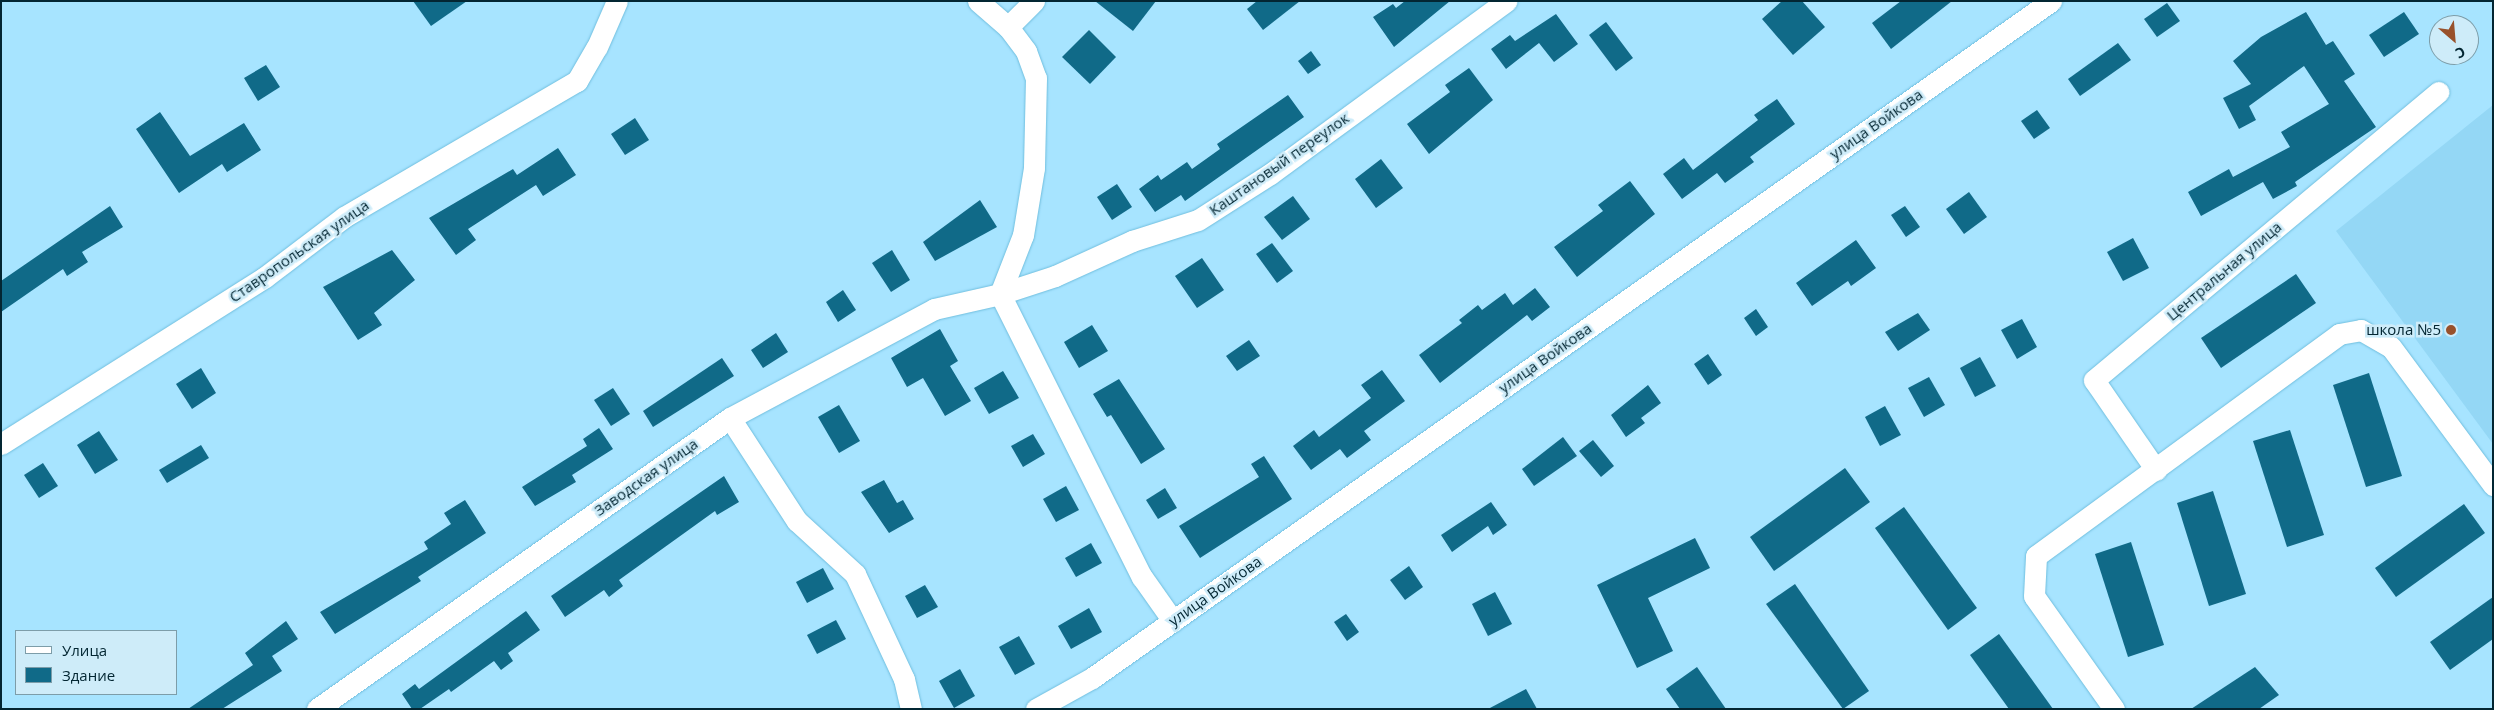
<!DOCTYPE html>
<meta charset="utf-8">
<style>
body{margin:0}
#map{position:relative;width:2494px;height:710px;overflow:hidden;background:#a7e4ff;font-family:"Open Sans",sans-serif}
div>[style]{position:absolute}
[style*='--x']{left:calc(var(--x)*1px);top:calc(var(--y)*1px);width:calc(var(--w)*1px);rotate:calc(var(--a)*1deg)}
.built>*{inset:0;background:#94d7f5}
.building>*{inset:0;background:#106a88}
.roads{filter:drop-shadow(0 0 1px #70bede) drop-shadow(0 0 1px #70bede)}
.minor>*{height:21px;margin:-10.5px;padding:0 10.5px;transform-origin:10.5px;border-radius:10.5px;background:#fff}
.dots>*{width:14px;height:14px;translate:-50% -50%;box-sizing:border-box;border:2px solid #ceecf9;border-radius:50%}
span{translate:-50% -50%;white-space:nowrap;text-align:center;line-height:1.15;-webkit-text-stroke:5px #ceecf9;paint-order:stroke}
.street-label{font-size:15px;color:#032632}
.poi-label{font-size:15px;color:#032632}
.right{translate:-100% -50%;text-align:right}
.frame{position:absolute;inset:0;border:2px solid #032632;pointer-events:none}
.legend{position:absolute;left:15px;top:630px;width:162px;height:65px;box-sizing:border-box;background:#ceecf9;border:1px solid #7d9da9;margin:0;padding:6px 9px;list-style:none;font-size:15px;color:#032632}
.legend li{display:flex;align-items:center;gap:10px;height:25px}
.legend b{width:25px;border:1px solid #7d9da9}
.north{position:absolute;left:2429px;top:15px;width:50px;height:50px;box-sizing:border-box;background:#ceecf9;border:1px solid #7d9da9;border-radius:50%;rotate:153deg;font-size:14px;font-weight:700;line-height:20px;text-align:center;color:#032632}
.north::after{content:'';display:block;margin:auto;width:18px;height:22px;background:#98512b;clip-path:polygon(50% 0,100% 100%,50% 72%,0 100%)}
</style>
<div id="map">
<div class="built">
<div style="clip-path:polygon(2493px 105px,2493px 444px,2336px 231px)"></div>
</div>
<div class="building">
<div style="clip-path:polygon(413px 1px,467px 1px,431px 26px)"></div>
<div style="clip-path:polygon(1095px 1px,1156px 1px,1133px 31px)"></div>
<div style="clip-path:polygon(1257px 1px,1300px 1px,1263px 30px,1247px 9px)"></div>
<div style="clip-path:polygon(1405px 1px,1450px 1px,1394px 47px,1373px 17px,1393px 4px,1396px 8px)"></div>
<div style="clip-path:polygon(1782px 1px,1802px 1px,1825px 27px,1793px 55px,1762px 19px)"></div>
<div style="clip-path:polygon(1901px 1px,1952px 1px,1891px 49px,1872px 23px)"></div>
<div style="clip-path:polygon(2167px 3px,2180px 21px,2157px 37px,2144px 19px)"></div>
<div style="clip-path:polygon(2306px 12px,2326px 45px,2333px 41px,2355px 74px,2344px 81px,2376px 127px,2295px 182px,2297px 186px,2273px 199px,2263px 182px,2201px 216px,2188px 192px,2229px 169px,2233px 177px,2290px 147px,2281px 132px,2329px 104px,2304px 66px,2249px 106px,2256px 120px,2239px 129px,2223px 98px,2251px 84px,2233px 61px,2261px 37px)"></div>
<div style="clip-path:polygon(2404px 12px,2419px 34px,2384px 57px,2369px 35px)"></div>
<div style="clip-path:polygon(1556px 14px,1578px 44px,1554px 62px,1539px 43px,1506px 69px,1491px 49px,1510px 35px,1515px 41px)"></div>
<div style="clip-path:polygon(1606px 22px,1633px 58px,1616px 71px,1589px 35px)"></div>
<div style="clip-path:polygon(1089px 30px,1116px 57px,1090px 84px,1062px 57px)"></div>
<div style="clip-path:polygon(2118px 43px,2131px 60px,2080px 96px,2068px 79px)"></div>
<div style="clip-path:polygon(1311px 51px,1321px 65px,1308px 74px,1298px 61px)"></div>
<div style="clip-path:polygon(266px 65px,280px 87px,258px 101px,244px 78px)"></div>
<div style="clip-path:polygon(1469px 68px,1493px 100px,1429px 154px,1407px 124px,1450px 92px,1445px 85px)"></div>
<div style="clip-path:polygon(1288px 95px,1304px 117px,1185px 201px,1181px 195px,1155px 212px,1139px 189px,1158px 175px,1161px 180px,1187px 162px,1192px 169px,1220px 149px,1217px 144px)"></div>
<div style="clip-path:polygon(1777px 99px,1795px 124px,1750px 157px,1754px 162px,1725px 183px,1717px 173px,1682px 199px,1663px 174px,1684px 158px,1693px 170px,1758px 120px,1754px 115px)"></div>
<div style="clip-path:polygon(2037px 110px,2050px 128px,2034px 139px,2021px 121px)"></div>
<div style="clip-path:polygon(160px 112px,190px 156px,244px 123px,261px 150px,227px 172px,222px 164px,179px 193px,136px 129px)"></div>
<div style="clip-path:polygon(635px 118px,649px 140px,625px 155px,611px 134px)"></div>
<div style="clip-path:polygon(558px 148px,576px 175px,543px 196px,536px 185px,468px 229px,476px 240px,456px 255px,429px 218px,513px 169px,517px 175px)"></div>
<div style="clip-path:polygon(1381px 159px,1403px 188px,1376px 208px,1355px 179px)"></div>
<div style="clip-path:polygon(1630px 181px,1655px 214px,1577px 277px,1554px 247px,1603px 211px,1598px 205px)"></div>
<div style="clip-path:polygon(1117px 184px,1132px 207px,1112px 220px,1097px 197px)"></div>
<div style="clip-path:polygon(1969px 192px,1987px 217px,1964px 234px,1946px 209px)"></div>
<div style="clip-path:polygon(1293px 196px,1310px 219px,1282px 240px,1264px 217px)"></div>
<div style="clip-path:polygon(980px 200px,997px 227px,935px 261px,923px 242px)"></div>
<div style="clip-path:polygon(110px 206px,123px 227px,82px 252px,88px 262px,67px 276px,63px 269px,1px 312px,1px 281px)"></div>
<div style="clip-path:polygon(1905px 206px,1920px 227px,1906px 237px,1891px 215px)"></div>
<div style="clip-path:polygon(2133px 238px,2149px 268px,2123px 281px,2107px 252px)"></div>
<div style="clip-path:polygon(1856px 240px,1876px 268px,1851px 286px,1848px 281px,1812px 306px,1796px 283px)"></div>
<div style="clip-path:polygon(1272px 243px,1293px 271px,1277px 283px,1256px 254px)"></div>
<div style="clip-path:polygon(392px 250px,415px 280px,374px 313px,382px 325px,358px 340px,323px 287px)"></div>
<div style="clip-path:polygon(892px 250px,910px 280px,891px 292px,872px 263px)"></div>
<div style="clip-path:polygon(1202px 258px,1224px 290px,1197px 308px,1175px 276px)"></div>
<div style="clip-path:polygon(2296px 274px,2316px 303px,2221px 368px,2201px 338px)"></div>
<div style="clip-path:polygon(1535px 288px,1550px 307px,1532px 321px,1527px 315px,1440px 383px,1419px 355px,1462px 323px,1459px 320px,1478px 305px,1482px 310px,1505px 293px,1513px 305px)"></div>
<div style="clip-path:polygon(843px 290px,856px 310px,838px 322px,826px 302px)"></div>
<div style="clip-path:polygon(1756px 309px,1768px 327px,1756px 336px,1744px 318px)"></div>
<div style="clip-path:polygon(1918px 313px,1930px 330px,1898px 351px,1885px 332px)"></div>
<div style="clip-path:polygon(2022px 319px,2037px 347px,2017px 359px,2001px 330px)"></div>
<div style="clip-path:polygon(1092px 325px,1108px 351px,1079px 368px,1064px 342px)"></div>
<div style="clip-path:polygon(940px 329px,958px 361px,950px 366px,971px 401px,945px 416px,923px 378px,907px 387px,891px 358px)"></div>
<div style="clip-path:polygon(776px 333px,788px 352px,763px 368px,751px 350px)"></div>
<div style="clip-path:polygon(1249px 340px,1260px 356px,1237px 371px,1226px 356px)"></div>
<div style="clip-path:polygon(1708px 354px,1722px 375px,1708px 385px,1694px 364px)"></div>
<div style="clip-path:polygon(1980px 357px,1996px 386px,1975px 397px,1960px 368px)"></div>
<div style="clip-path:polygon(722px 358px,734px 376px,653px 427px,643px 411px)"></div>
<div style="clip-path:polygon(201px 368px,216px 393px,192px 409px,176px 384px)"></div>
<div style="clip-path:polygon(1382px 370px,1405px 401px,1364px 431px,1371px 440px,1347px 458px,1340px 449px,1311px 470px,1293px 446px,1314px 430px,1319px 437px,1371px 398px,1361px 385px)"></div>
<div style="clip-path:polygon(1003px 371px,1019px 398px,989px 414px,974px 388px)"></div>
<div style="clip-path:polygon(2369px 373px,2402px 476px,2366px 487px,2333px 385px)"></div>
<div style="clip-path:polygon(1929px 377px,1945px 405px,1924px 417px,1908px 388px)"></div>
<div style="clip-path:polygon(1119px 379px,1165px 449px,1141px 464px,1111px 415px,1107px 417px,1093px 394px)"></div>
<div style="clip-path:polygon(1648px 385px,1661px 403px,1641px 418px,1645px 423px,1626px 437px,1611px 415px)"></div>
<div style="clip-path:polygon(613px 388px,630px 414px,611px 426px,594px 400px)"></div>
<div style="clip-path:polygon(839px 405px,860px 441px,839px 453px,818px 417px)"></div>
<div style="clip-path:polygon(1885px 406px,1901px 435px,1880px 446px,1865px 417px)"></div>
<div style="clip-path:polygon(599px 428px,613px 449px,572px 475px,576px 482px,535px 506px,522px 487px,587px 446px,583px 439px)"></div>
<div style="clip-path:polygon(2290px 430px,2324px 535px,2287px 547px,2253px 441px)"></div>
<div style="clip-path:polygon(99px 431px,118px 460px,95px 474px,77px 445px)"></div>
<div style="clip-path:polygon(1033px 434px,1045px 454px,1023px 467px,1011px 446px)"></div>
<div style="clip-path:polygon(1563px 437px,1577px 456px,1534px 486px,1522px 469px)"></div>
<div style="clip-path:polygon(1593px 440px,1614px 466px,1601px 477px,1579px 451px)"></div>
<div style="clip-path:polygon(201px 445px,209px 458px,167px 483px,159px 470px)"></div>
<div style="clip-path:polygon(1264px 456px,1292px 499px,1200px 558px,1179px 526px,1259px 477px,1251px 464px)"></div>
<div style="clip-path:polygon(43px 463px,58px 486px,39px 498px,24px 475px)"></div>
<div style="clip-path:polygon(1845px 468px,1870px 502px,1774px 571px,1750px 537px)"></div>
<div style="clip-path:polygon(724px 476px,739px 502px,717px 515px,715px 511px,619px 580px,623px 586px,609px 597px,604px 590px,565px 617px,551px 596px)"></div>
<div style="clip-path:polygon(884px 480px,897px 503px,903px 500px,914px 519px,889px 533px,861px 492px)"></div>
<div style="clip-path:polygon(1066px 486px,1079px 510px,1056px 522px,1043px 499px)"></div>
<div style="clip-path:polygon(1165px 488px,1177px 508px,1158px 519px,1146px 500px)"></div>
<div style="clip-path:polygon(2213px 491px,2246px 594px,2209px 606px,2177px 503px)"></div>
<div style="clip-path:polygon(465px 500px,486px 533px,418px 577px,421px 581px,335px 634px,320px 612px,428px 549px,424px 542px,451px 524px,444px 513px)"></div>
<div style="clip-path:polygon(1491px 502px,1507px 525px,1493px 535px,1488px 526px,1452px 552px,1441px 535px)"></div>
<div style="clip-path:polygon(2464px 504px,2485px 533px,2396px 597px,2375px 568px)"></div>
<div style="clip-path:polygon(1904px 507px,1977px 608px,1948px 630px,1875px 528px)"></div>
<div style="clip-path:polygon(1695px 538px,1710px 568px,1648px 598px,1673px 651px,1637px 668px,1597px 585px)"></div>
<div style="clip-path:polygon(2131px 542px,2164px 645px,2128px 657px,2095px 554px)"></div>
<div style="clip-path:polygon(1091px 543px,1102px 563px,1076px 577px,1065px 558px)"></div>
<div style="clip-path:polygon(1409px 566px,1423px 587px,1405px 600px,1390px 580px)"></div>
<div style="clip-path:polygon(823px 568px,834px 589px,807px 603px,796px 582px)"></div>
<div style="clip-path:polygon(1795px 584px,1869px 691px,1843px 709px,1766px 604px)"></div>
<div style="clip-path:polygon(925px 585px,938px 607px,917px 618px,905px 596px)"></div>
<div style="clip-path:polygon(1495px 592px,1512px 624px,1488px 636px,1472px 604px)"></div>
<div style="clip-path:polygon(2493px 597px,2493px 639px,2450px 670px,2430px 642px)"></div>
<div style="clip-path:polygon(1089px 608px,1102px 632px,1071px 649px,1058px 626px)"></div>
<div style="clip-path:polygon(526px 611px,540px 630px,508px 653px,513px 661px,501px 670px,494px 661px,451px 692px,449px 689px,420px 709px,412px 709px,402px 694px,415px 684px,419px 689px)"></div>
<div style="clip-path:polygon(1346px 614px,1359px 632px,1347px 641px,1334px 622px)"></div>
<div style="clip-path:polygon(836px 620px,846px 639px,817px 654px,807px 635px)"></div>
<div style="clip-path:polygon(286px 621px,298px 639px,272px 656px,282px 671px,222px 709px,188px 709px,253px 665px,245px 653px)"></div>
<div style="clip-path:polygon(1999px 634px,2053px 709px,2009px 709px,1970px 655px)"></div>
<div style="clip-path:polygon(1019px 636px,1035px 664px,1015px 675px,999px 647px)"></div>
<div style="clip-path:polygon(1697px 667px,1726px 709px,1680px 709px,1666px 689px)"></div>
<div style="clip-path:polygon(2255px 667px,2279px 695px,2259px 709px,2191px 709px)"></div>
<div style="clip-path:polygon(960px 669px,975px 696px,954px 708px,939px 681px)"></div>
<div style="clip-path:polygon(1526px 689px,1537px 709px,1488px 709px)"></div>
</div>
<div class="roads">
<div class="minor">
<div style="--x:978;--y:1;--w:40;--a:41"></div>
<div style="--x:1008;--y:27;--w:30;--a:53"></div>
<div style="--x:1026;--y:51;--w:29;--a:70"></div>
<div style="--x:1036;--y:78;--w:90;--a:91.3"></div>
<div style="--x:1034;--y:168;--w:68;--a:99.3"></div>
<div style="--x:1023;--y:235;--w:63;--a:111.3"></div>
<div style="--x:1000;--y:294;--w:317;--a:63.4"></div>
<div style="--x:1142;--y:577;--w:54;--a:54.8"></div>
<div style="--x:1008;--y:27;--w:37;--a:-45"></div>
<div style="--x:730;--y:418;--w:123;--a:57"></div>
<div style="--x:797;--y:521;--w:79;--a:42.4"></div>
<div style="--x:855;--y:574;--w:116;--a:65"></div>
<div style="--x:904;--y:679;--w:31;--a:77"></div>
<div style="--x:1;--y:444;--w:312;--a:-32.3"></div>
<div style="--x:265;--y:277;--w:99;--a:-37.2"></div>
<div style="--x:344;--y:217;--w:270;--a:-30.3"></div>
<div style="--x:577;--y:81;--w:39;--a:-60"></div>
<div style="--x:597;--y:47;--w:50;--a:-66.5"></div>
<div style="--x:2156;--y:470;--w:109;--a:-124.6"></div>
<div style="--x:2094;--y:380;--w:449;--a:-39.9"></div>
<div style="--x:317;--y:709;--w:505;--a:-35.17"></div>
<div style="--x:730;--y:418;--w:231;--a:-28.1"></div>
<div style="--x:934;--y:309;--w:68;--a:-12.8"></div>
<div style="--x:1000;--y:294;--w:58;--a:-18.1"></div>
<div style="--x:1055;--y:276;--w:85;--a:-24.4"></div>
<div style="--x:1132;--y:241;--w:69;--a:-17.7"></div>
<div style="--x:1198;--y:220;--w:85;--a:-32.6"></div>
<div style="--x:1270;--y:174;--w:293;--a:-36.2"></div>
<div style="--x:1036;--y:709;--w:64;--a:-29"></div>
<div style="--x:1092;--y:678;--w:1174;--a:-35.22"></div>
<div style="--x:2114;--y:709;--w:138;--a:-125.3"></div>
<div style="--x:2034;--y:596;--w:40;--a:-87.1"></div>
<div style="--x:2036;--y:556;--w:376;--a:-36.2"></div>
<div style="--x:2339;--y:334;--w:22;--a:-10"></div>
<div style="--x:2361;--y:330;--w:34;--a:30"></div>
<div style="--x:2391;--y:347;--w:172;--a:53.5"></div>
</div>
</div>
<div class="dots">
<div style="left:2451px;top:330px;background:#98512b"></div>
</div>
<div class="street-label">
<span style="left:1876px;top:124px;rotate:-35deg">улица Войкова</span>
<span style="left:1279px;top:164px;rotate:-35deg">Каштановый переулок</span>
<span style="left:299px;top:251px;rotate:-35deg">Ставропольская улица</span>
<span style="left:2224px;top:271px;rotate:-40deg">Центральная улица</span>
<span style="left:1545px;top:358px;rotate:-35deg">улица Войкова</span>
<span style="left:646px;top:477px;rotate:-35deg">Заводская улица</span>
<span style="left:1215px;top:591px;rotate:-35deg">улица Войкова</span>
</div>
<div class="poi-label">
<span class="right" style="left:2441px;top:330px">школа №5</span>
</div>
<div class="frame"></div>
<ul class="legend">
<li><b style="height:6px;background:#fff"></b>Улица</li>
<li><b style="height:14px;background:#106a88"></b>Здание</li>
</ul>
<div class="north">С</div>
</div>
